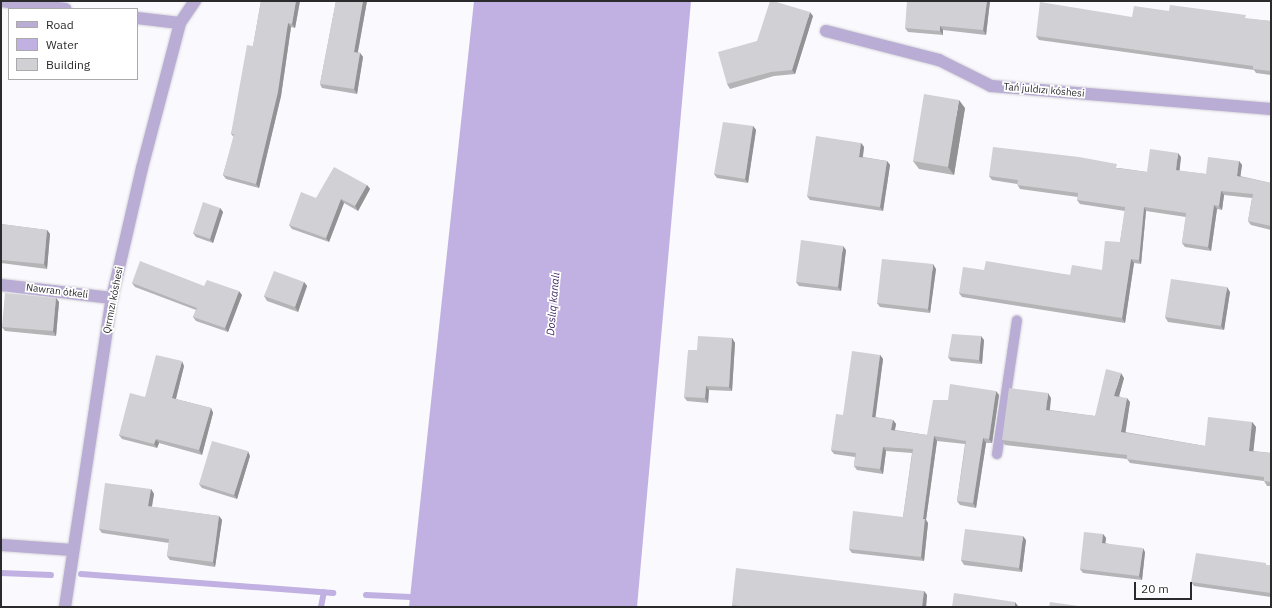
<!DOCTYPE html>
<meta charset="utf-8">
<style>
body{margin:0}
#map{position:relative;width:1272px;height:608px;overflow:hidden;background:#faf9fe;font-family:"IBM Plex Sans",sans-serif}
div>[style]{position:absolute}
[style*='--x']{left:calc(var(--x)*1px);top:calc(var(--y)*1px);width:calc(var(--w)*1px);rotate:calc(var(--a)*1deg)}
.water>*{inset:0;background:#c1b1e2}
.stream>*{height:6px;margin:-3px;padding:0 3px;transform-origin:3px;border-radius:3px;background:#c1b1e2}
.roads{filter:drop-shadow(0 0 1px #d5d4d8) drop-shadow(0 0 1px #d5d4d8)}
.lane>*{height:10px;margin:-5px;padding:0 5px;transform-origin:5px;border-radius:5px;background:#b9acd5}
.street>*{height:12px;margin:-6px;padding:0 6px;transform-origin:6px;border-radius:6px;background:#b9acd5}
.wall>*{inset:0;background:#b4b3b6}
.shaded-wall>*{inset:0;background:#929294}
.building>*{inset:0;background:#d1d0d4}
span{translate:-50% -50%;white-space:nowrap;text-align:center;line-height:1.15;-webkit-text-stroke:3.5px #fff;paint-order:stroke}
.street-label{font-size:10px;color:#2b2a2c}
.water-label{font-size:11px;color:#3c245f;font-style:italic}
.frame{position:absolute;inset:0;border:2px solid #2b2a2c;pointer-events:none}
.legend{position:absolute;left:8px;top:8px;width:130px;height:72px;box-sizing:border-box;background:#fff;border:1px solid #aaaaab;margin:0;padding:5px 7px;list-style:none;font-size:12px;color:#2b2a2c}
.legend li{display:flex;align-items:center;gap:8px;height:20px}
.legend b{width:20px;border:1px solid #aaaaab}
.scale{position:absolute;left:1134px;top:582px;width:58px;height:18px;box-sizing:border-box;border:2px solid #2b2a2c;border-top:0;padding-left:5px;font-size:12px;line-height:14px;white-space:nowrap;color:#2b2a2c;-webkit-text-stroke:3px #fff;paint-order:stroke}
</style>
<div id="map">
<div class="water">
<div style="clip-path:polygon(474px 1px,691px 1px,637px 607px,409px 607px)"></div>
</div>
<div class="stream">
<div style="--x:1;--y:573;--w:50;--a:2.3"></div>
<div style="--x:81;--y:574;--w:253;--a:4.3"></div>
<div style="--x:366;--y:595;--w:44;--a:2.6"></div>
<div style="--x:321;--y:607;--w:15;--a:-79"></div>
</div>
<div class="roads">
<div class="lane">
<div style="--x:997;--y:454;--w:135;--a:-81.5"></div>
</div>
<div class="street">
<div style="--x:1;--y:1;--w:65;--a:7"></div>
<div style="--x:137;--y:18;--w:43;--a:6.6"></div>
<div style="--x:826;--y:31;--w:117;--a:14.4"></div>
<div style="--x:939;--y:60;--w:58;--a:26.6"></div>
<div style="--x:991;--y:86;--w:281;--a:4.7"></div>
<div style="--x:1;--y:285;--w:112;--a:6.7"></div>
<div style="--x:1;--y:545;--w:72;--a:4"></div>
<div style="--x:65;--y:607;--w:313;--a:-81.4"></div>
<div style="--x:112;--y:298;--w:133;--a:-77"></div>
<div style="--x:142;--y:168;--w:150;--a:-75.3"></div>
<div style="--x:180;--y:23;--w:27;--a:-56"></div>
</div>
</div>
<div class="wall">
<div style="clip-path:polygon(261px 1px,300px 1px,295px 28px,291px 27px,281px 96px,259px 188px,226px 179px,223px 175px,234px 137px,231px 134px,253px 46px)"></div>
<div style="clip-path:polygon(336px 1px,367px 1px,358px 52px,360px 53px,363px 57px,357px 94px,322px 88px,320px 84px)"></div>
<div style="clip-path:polygon(990px 1px,986px 35px,943px 30px,943px 35px,908px 32px,905px 28px)"></div>
<div style="clip-path:polygon(1169px 11px,1248px 19px,1271px 21px,1271px 75px,1256px 73px,1254px 70px,1039px 40px,1036px 36px,1132px 17px)"></div>
<div style="clip-path:polygon(813px 16px,795px 74px,774px 76px,730px 89px,727px 84px,757px 41px)"></div>
<div style="clip-path:polygon(965px 108px,954px 175px,919px 169px,913px 161px)"></div>
<div style="clip-path:polygon(753px 126px,756px 130px,748px 183px,717px 178px,714px 174px)"></div>
<div style="clip-path:polygon(861px 143px,864px 147px,863px 157px,887px 161px,890px 165px,883px 211px,810px 200px,807px 196px)"></div>
<div style="clip-path:polygon(1181px 157px,1179px 171px,1206px 174px,1239px 161px,1242px 165px,1240px 176px,1271px 183px,1271px 230px,1251px 225px,1248px 221px,1252px 198px,1224px 195px,1222px 210px,1217px 209px,1211px 251px,1185px 247px,1182px 243px,1186px 217px,1146px 211px,1141px 264px,1134px 263px,1125px 323px,962px 297px,959px 293px,984px 270px,1070px 275px,1102px 270px,1120px 242px,1125px 211px,1080px 204px,1077px 200px,1078px 197px,1020px 189px,1017px 184px,992px 180px,989px 176px,1119px 168px,1147px 172px)"></div>
<div style="clip-path:polygon(367px 185px,370px 189px,358px 211px,344px 203px,329px 242px,292px 229px,289px 225px,316px 198px)"></div>
<div style="clip-path:polygon(220px 208px,223px 212px,213px 243px,196px 237px,193px 233px)"></div>
<div style="clip-path:polygon(1px 224px,47px 230px,50px 234px,47px 269px,1px 263px)"></div>
<div style="clip-path:polygon(846px 250px,841px 291px,799px 286px,796px 282px)"></div>
<div style="clip-path:polygon(936px 269px,930px 313px,880px 307px,877px 303px)"></div>
<div style="clip-path:polygon(304px 282px,307px 286px,298px 312px,267px 301px,264px 296px)"></div>
<div style="clip-path:polygon(132px 283px,204px 286px,242px 295px,228px 332px,196px 321px,193px 317px,196px 310px,135px 287px)"></div>
<div style="clip-path:polygon(1230px 292px,1224px 330px,1168px 322px,1165px 317px)"></div>
<div style="clip-path:polygon(56px 298px,59px 302px,56px 336px,5px 331px,2px 327px)"></div>
<div style="clip-path:polygon(732px 338px,735px 343px,732px 391px,709px 390px,708px 403px,687px 401px,684px 397px,697px 350px)"></div>
<div style="clip-path:polygon(984px 340px,982px 364px,951px 361px,948px 357px)"></div>
<div style="clip-path:polygon(880px 355px,883px 359px,875px 417px,893px 420px,896px 424px,895px 430px,927px 435px,948px 400px,999px 395px,992px 443px,986px 443px,976px 508px,960px 505px,957px 501px,965px 444px,937px 441px,926px 520px,928px 523px,924px 561px,852px 553px,849px 549px,903px 517px,912px 453px,886px 451px,883px 474px,857px 470px,854px 466px,855px 457px,834px 454px,831px 450px,843px 415px)"></div>
<div style="clip-path:polygon(184px 366px,176px 399px,211px 408px,213px 413px,202px 455px,159px 443px,157px 448px,122px 439px,119px 435px,145px 397px)"></div>
<div style="clip-path:polygon(1124px 378px,1119px 396px,1130px 402px,1125px 432px,1205px 446px,1252px 422px,1256px 427px,1253px 451px,1271px 453px,1271px 486px,1267px 486px,1264px 481px,1130px 463px,1127px 459px,1005px 445px,1002px 440px,1051px 398px,1050px 410px,1095px 416px)"></div>
<div style="clip-path:polygon(250px 456px,237px 499px,202px 488px,199px 484px)"></div>
<div style="clip-path:polygon(151px 489px,154px 494px,152px 507px,219px 516px,222px 520px,215px 567px,170px 560px,167px 556px,169px 543px,102px 533px,99px 529px)"></div>
<div style="clip-path:polygon(1103px 534px,1106px 538px,1105px 543px,1145px 552px,1142px 580px,1083px 573px,1080px 569px)"></div>
<div style="clip-path:polygon(1026px 540px,1022px 572px,964px 565px,961px 560px)"></div>
<div style="clip-path:polygon(1268px 565px,1271px 565px,1271px 597px,1194px 586px,1191px 582px)"></div>
<div style="clip-path:polygon(924px 591px,927px 595px,926px 607px,733px 607px,732px 605px)"></div>
</div>
<div class="shaded-wall">
<div style="clip-path:polygon(296px 1px,300px 1px,295px 28px,292px 24px)"></div>
<div style="clip-path:polygon(363px 1px,367px 1px,357px 56px,354px 52px)"></div>
<div style="clip-path:polygon(987px 1px,990px 1px,986px 35px,983px 30px)"></div>
<div style="clip-path:polygon(810px 12px,813px 16px,795px 74px,792px 70px)"></div>
<div style="clip-path:polygon(288px 23px,291px 27px,281px 96px,259px 188px,256px 184px)"></div>
<div style="clip-path:polygon(940px 26px,943px 30px,943px 35px,940px 31px)"></div>
<div style="clip-path:polygon(360px 53px,363px 57px,357px 94px,354px 89px)"></div>
<div style="clip-path:polygon(959px 100px,965px 108px,954px 175px,948px 167px)"></div>
<div style="clip-path:polygon(753px 126px,756px 130px,748px 183px,745px 179px)"></div>
<div style="clip-path:polygon(861px 143px,864px 147px,862px 161px,859px 157px)"></div>
<div style="clip-path:polygon(1178px 153px,1181px 157px,1179px 175px,1176px 170px)"></div>
<div style="clip-path:polygon(887px 161px,890px 165px,883px 211px,880px 207px)"></div>
<div style="clip-path:polygon(1239px 161px,1242px 165px,1240px 180px,1237px 176px)"></div>
<div style="clip-path:polygon(367px 185px,370px 189px,358px 211px,355px 206px)"></div>
<div style="clip-path:polygon(1221px 191px,1224px 195px,1222px 210px,1219px 206px)"></div>
<div style="clip-path:polygon(341px 199px,344px 203px,329px 242px,326px 238px)"></div>
<div style="clip-path:polygon(1214px 205px,1217px 209px,1211px 251px,1208px 247px)"></div>
<div style="clip-path:polygon(1144px 207px,1146px 211px,1141px 264px,1139px 260px)"></div>
<div style="clip-path:polygon(220px 208px,223px 212px,213px 243px,210px 239px)"></div>
<div style="clip-path:polygon(47px 230px,50px 234px,47px 269px,44px 264px)"></div>
<div style="clip-path:polygon(843px 246px,846px 250px,841px 291px,838px 287px)"></div>
<div style="clip-path:polygon(1131px 259px,1134px 263px,1125px 323px,1122px 318px)"></div>
<div style="clip-path:polygon(933px 264px,936px 269px,930px 313px,928px 309px)"></div>
<div style="clip-path:polygon(304px 282px,307px 286px,298px 312px,295px 307px)"></div>
<div style="clip-path:polygon(1227px 287px,1230px 292px,1224px 330px,1221px 326px)"></div>
<div style="clip-path:polygon(239px 291px,242px 295px,228px 332px,225px 328px)"></div>
<div style="clip-path:polygon(56px 298px,59px 302px,56px 336px,53px 331px)"></div>
<div style="clip-path:polygon(981px 336px,984px 340px,982px 364px,979px 360px)"></div>
<div style="clip-path:polygon(732px 338px,735px 343px,732px 391px,729px 387px)"></div>
<div style="clip-path:polygon(880px 355px,883px 359px,875px 421px,872px 417px)"></div>
<div style="clip-path:polygon(182px 361px,184px 366px,175px 402px,172px 398px)"></div>
<div style="clip-path:polygon(1121px 373px,1124px 378px,1118px 400px,1114px 396px)"></div>
<div style="clip-path:polygon(706px 386px,709px 390px,708px 403px,705px 398px)"></div>
<div style="clip-path:polygon(996px 391px,999px 395px,992px 443px,989px 439px)"></div>
<div style="clip-path:polygon(1048px 393px,1051px 398px,1049px 414px,1046px 410px)"></div>
<div style="clip-path:polygon(1127px 398px,1130px 402px,1125px 436px,1121px 432px)"></div>
<div style="clip-path:polygon(211px 408px,213px 413px,202px 455px,199px 450px)"></div>
<div style="clip-path:polygon(893px 420px,896px 424px,894px 434px,891px 430px)"></div>
<div style="clip-path:polygon(1252px 422px,1256px 427px,1253px 455px,1249px 451px)"></div>
<div style="clip-path:polygon(934px 436px,937px 441px,926px 520px,928px 523px,924px 561px,921px 557px,923px 519px)"></div>
<div style="clip-path:polygon(983px 438px,986px 443px,976px 508px,973px 503px)"></div>
<div style="clip-path:polygon(156px 439px,159px 443px,157px 448px,154px 444px)"></div>
<div style="clip-path:polygon(883px 447px,886px 451px,883px 474px,880px 469px)"></div>
<div style="clip-path:polygon(248px 451px,250px 456px,237px 499px,234px 495px)"></div>
<div style="clip-path:polygon(151px 489px,154px 494px,151px 510px,148px 506px)"></div>
<div style="clip-path:polygon(219px 516px,222px 520px,215px 567px,213px 562px)"></div>
<div style="clip-path:polygon(1103px 534px,1106px 538px,1105px 547px,1102px 543px)"></div>
<div style="clip-path:polygon(1023px 536px,1026px 540px,1022px 572px,1019px 568px)"></div>
<div style="clip-path:polygon(1143px 548px,1145px 552px,1142px 580px,1139px 576px)"></div>
<div style="clip-path:polygon(924px 591px,927px 595px,926px 607px,922px 607px)"></div>
<div style="clip-path:polygon(1015px 602px,1018px 606px,1018px 607px,1015px 607px)"></div>
</div>
<div class="building">
<div style="clip-path:polygon(261px 1px,296px 1px,292px 24px,288px 23px,278px 92px,256px 184px,223px 175px,234px 134px,231px 134px,247px 45px,253px 46px)"></div>
<div style="clip-path:polygon(336px 1px,363px 1px,354px 52px,360px 53px,354px 89px,320px 84px)"></div>
<div style="clip-path:polygon(770px 1px,773px 1px,810px 12px,792px 70px,771px 72px,727px 84px,718px 52px,757px 41px)"></div>
<div style="clip-path:polygon(907px 1px,987px 1px,983px 30px,940px 26px,940px 31px,905px 28px)"></div>
<div style="clip-path:polygon(1040px 2px,1132px 17px,1134px 6px,1169px 11px,1170px 5px,1246px 15px,1245px 18px,1271px 21px,1271px 71px,1253px 69px,1253px 66px,1036px 36px)"></div>
<div style="clip-path:polygon(924px 94px,959px 100px,948px 167px,913px 161px)"></div>
<div style="clip-path:polygon(723px 122px,753px 126px,745px 179px,714px 174px)"></div>
<div style="clip-path:polygon(816px 136px,861px 143px,859px 157px,887px 161px,880px 207px,807px 196px)"></div>
<div style="clip-path:polygon(993px 147px,1079px 157px,1117px 164px,1116px 168px,1147px 172px,1150px 149px,1178px 153px,1176px 170px,1206px 174px,1208px 157px,1239px 161px,1237px 176px,1271px 183px,1271px 226px,1248px 221px,1253px 194px,1221px 191px,1219px 206px,1214px 205px,1208px 247px,1182px 243px,1186px 213px,1144px 207px,1139px 260px,1131px 259px,1122px 318px,959px 293px,963px 267px,984px 270px,986px 261px,1070px 275px,1072px 265px,1102px 270px,1105px 241px,1120px 242px,1125px 207px,1077px 200px,1078px 193px,1017px 185px,1018px 180px,989px 176px)"></div>
<div style="clip-path:polygon(334px 167px,367px 185px,355px 206px,341px 199px,326px 238px,289px 225px,301px 192px,316px 198px)"></div>
<div style="clip-path:polygon(203px 202px,220px 208px,210px 239px,193px 233px)"></div>
<div style="clip-path:polygon(1px 224px,47px 230px,44px 264px,1px 260px)"></div>
<div style="clip-path:polygon(801px 240px,843px 246px,838px 287px,796px 282px)"></div>
<div style="clip-path:polygon(882px 259px,933px 264px,928px 309px,877px 303px)"></div>
<div style="clip-path:polygon(140px 261px,204px 286px,207px 280px,239px 291px,225px 328px,193px 317px,197px 308px,132px 283px)"></div>
<div style="clip-path:polygon(274px 271px,304px 282px,295px 307px,264px 296px)"></div>
<div style="clip-path:polygon(1171px 279px,1227px 287px,1221px 326px,1165px 317px)"></div>
<div style="clip-path:polygon(5px 293px,56px 298px,53px 331px,2px 327px)"></div>
<div style="clip-path:polygon(952px 334px,981px 336px,979px 360px,948px 357px)"></div>
<div style="clip-path:polygon(698px 336px,732px 338px,729px 387px,706px 386px,705px 398px,684px 397px,688px 350px,697px 350px)"></div>
<div style="clip-path:polygon(852px 351px,880px 355px,872px 417px,893px 420px,891px 430px,927px 435px,933px 400px,948px 400px,950px 384px,996px 391px,989px 439px,983px 438px,973px 503px,957px 501px,966px 441px,934px 436px,923px 519px,925px 519px,921px 557px,849px 549px,853px 511px,903px 517px,913px 449px,883px 447px,880px 469px,854px 466px,856px 453px,831px 450px,836px 414px,843px 415px)"></div>
<div style="clip-path:polygon(156px 355px,182px 361px,172px 398px,211px 408px,199px 450px,156px 439px,154px 444px,119px 435px,130px 393px,145px 397px)"></div>
<div style="clip-path:polygon(1106px 369px,1121px 373px,1114px 396px,1127px 398px,1121px 432px,1205px 446px,1208px 417px,1252px 422px,1249px 451px,1271px 453px,1271px 482px,1264px 481px,1264px 477px,1127px 459px,1127px 455px,1002px 440px,1009px 388px,1048px 393px,1046px 410px,1095px 416px)"></div>
<div style="clip-path:polygon(212px 441px,248px 451px,234px 495px,199px 484px)"></div>
<div style="clip-path:polygon(105px 483px,151px 489px,148px 506px,219px 516px,213px 562px,167px 556px,169px 539px,99px 529px)"></div>
<div style="clip-path:polygon(965px 529px,1023px 536px,1019px 568px,961px 560px)"></div>
<div style="clip-path:polygon(1084px 532px,1103px 534px,1102px 543px,1143px 548px,1139px 576px,1080px 569px)"></div>
<div style="clip-path:polygon(1196px 553px,1266px 563px,1266px 565px,1271px 565px,1271px 593px,1191px 582px)"></div>
<div style="clip-path:polygon(736px 568px,924px 591px,922px 607px,747px 607px,732px 605px)"></div>
<div style="clip-path:polygon(954px 593px,1015px 602px,1015px 607px,952px 607px)"></div>
<div style="clip-path:polygon(1050px 602px,1085px 607px,1049px 607px)"></div>
</div>
<div class="street-label">
<span style="left:1044px;top:90px;rotate:5deg">Tań juldızı kóshesi</span>
<span style="left:57px;top:291px;rotate:7deg">Nawran ótkeli</span>
<span style="left:113px;top:300px;rotate:-79deg">Qırmızı kóshesi</span>
</div>
<div class="water-label">
<span style="left:553px;top:304px;rotate:-85deg">Doslıq kanalı</span>
</div>
<div class="frame"></div>
<ul class="legend">
<li><b style="height:5px;background:#b9acd5"></b>Road</li>
<li><b style="height:11px;background:#c1b1e2"></b>Water</li>
<li><b style="height:11px;background:#d1d0d4"></b>Building</li>
</ul>
<div class="scale">20 m</div>
</div>
